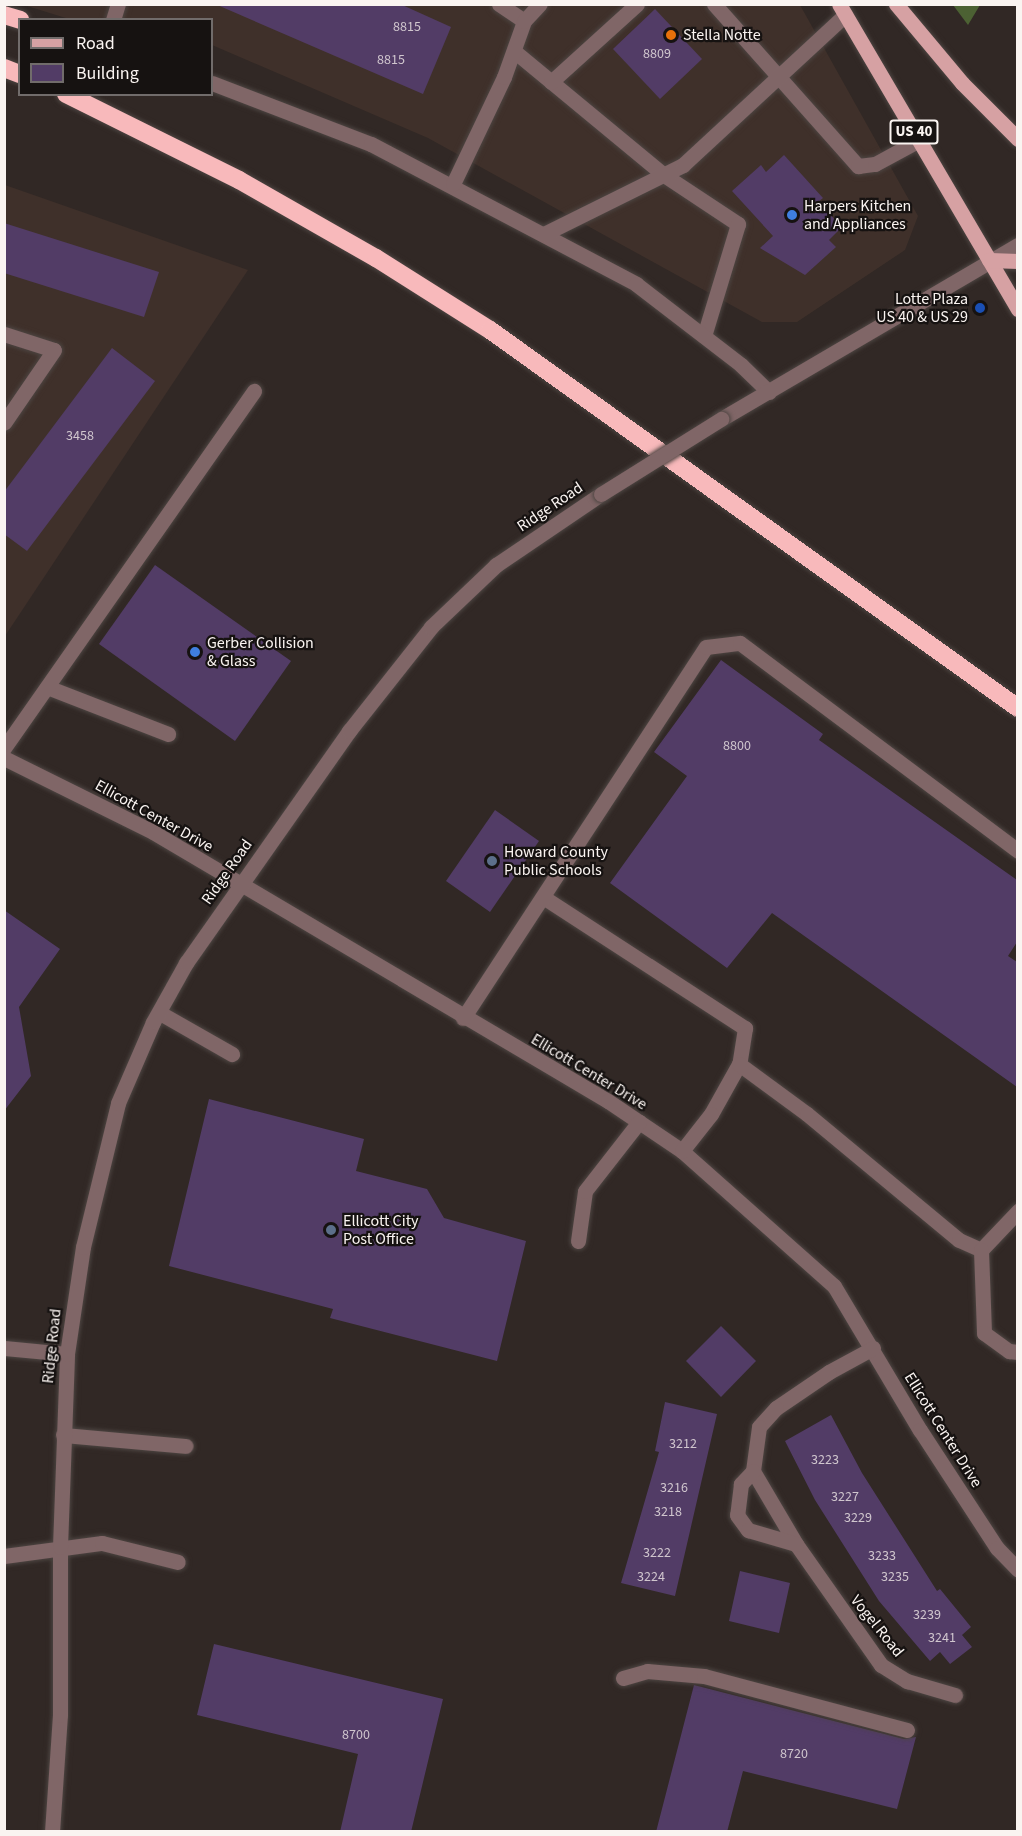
<!DOCTYPE html>
<style>
body{margin:0}
#map{position:relative;width:1022px;height:1836px;overflow:hidden;background:#312825;font-family:"Source Sans 3",sans-serif}
div>[style]{position:absolute}
[style*='--x']{left:calc(var(--x)*1px);top:calc(var(--y)*1px);width:calc(var(--w)*1px);rotate:calc(var(--a)*1deg)}
.built>*{inset:0;background:#3f302a}
.forest>*{inset:0;background:#4c6133}
.building>*{inset:0;background:#523c66}
.roads{filter:drop-shadow(0 0 2px #4d4542) drop-shadow(0 0 2px #4d4542)}
.minor>*{height:15px;margin:-7.5px;padding:0 7.5px;transform-origin:7.5px;border-radius:7.5px;background:#806667}
.major>*{height:15px;margin:-7.5px;padding:0 7.5px;transform-origin:7.5px;border-radius:7.5px;background:#d6a1a3}
.highway>*{height:18px;margin:-9px;padding:0 9px;transform-origin:9px;border-radius:9px;background:#f8b9bb}
.bridges{filter:drop-shadow(0 0 2px #4d4542) drop-shadow(0 0 2px #4d4542)}
.minor-bridge>*{height:15px;margin:-7.5px;padding:0 7.5px;transform-origin:7.5px;border-radius:7.5px;background:#806667}
.dots>*{width:16px;height:16px;translate:-50% -50%;box-sizing:border-box;border:3px solid #161211;border-radius:50%}
span{translate:-50% -50%;white-space:nowrap;text-align:center;line-height:1.15;-webkit-text-stroke:4.5px #161211;paint-order:stroke}
.number-label{font-size:14px;color:#d0c6ce}
.number-label span{-webkit-text-stroke-width:0}
.shield-label span{padding:2px 4px;background:#161211;border:2px solid;border-radius:4px;-webkit-text-stroke-width:0}
.shield-label{font-size:15px;color:#faf4f1;font-weight:700}
.poi-label{font-size:16px;color:#faf4f1}
.left{translate:0 -50%;text-align:left}
.right{translate:-100% -50%;text-align:right}
.street-label{font-size:16px;color:#faf4f1}
.frame{position:absolute;inset:0;border:6px solid #faf4f1;pointer-events:none}
.legend{position:absolute;left:18px;top:18px;width:195px;height:78px;box-sizing:border-box;background:#161211;border:2px solid #716c6b;margin:0;padding:8px 10px;list-style:none;font-size:18px;color:#faf4f1}
.legend li{display:flex;align-items:center;gap:12px;height:30px}
.legend b{width:30px;border:2px solid #716c6b}
</style>
<div id="map">
<div class="built">
<div style="clip-path:polygon(24px 5px,800px 5px,918px 216px,905px 250px,797px 322px,762px 322px,428px 138px,212px 45px,212px 20px,69px 19px)"></div>
<div style="clip-path:polygon(5px 185px,248px 270px,5px 636px)"></div>
</div>
<div class="forest">
<div style="clip-path:polygon(953px 5px,980px 5px,968px 25px)"></div>
</div>
<div class="building">
<div style="clip-path:polygon(215px 4px,400px 4px,451px 27px,423px 94px)"></div>
<div style="clip-path:polygon(655px 9px,702px 59px,660px 99px,613px 49px)"></div>
<div style="clip-path:polygon(784px 155px,823px 198px,818px 202px,842px 227px,829px 240px,836px 247px,805px 275px,760px 248px,773px 236px,732px 191px,761px 165px,766px 172px)"></div>
<div style="clip-path:polygon(4px 223px,159px 272px,144px 317px,4px 273px)"></div>
<div style="clip-path:polygon(112px 348px,155px 381px,27px 551px,4px 534px,4px 492px)"></div>
<div style="clip-path:polygon(155px 565px,291px 661px,235px 741px,99px 644px)"></div>
<div style="clip-path:polygon(721px 660px,823px 734px,819px 740px,1017px 880px,1017px 942px,1008px 956px,1017px 962px,1017px 1087px,772px 913px,727px 968px,610px 883px,687px 776px,654px 752px)"></div>
<div style="clip-path:polygon(495px 810px,539px 841px,490px 912px,446px 881px)"></div>
<div style="clip-path:polygon(4px 910px,60px 949px,19px 1007px,31px 1076px,4px 1111px)"></div>
<div style="clip-path:polygon(209px 1099px,364px 1139px,356px 1171px,427px 1189px,444px 1218px,526px 1241px,497px 1361px,330px 1318px,333px 1309px,169px 1266px)"></div>
<div style="clip-path:polygon(721px 1326px,756px 1361px,721px 1397px,686px 1361px)"></div>
<div style="clip-path:polygon(665px 1402px,717px 1414px,675px 1596px,621px 1583px,659px 1452px,655px 1451px)"></div>
<div style="clip-path:polygon(831px 1415px,862px 1473px,937px 1591px,940px 1589px,971px 1627px,962px 1635px,972px 1647px,950px 1664px,940px 1652px,930px 1661px,879px 1601px,815px 1500px,785px 1441px)"></div>
<div style="clip-path:polygon(740px 1571px,790px 1583px,779px 1633px,729px 1621px)"></div>
<div style="clip-path:polygon(214px 1644px,443px 1699px,411px 1832px,340px 1832px,358px 1754px,197px 1715px)"></div>
<div style="clip-path:polygon(694px 1685px,904px 1739px,916px 1737px,897px 1809px,743px 1771px,727px 1832px,656px 1832px)"></div>
</div>
<div class="roads">
<div class="minor">
<div style="--x:499;--y:4;--w:30;--a:34"></div>
<div style="--x:714;--y:4;--w:217;--a:48.4"></div>
<div style="--x:858;--y:166;--w:17;--a:-7"></div>
<div style="--x:875;--y:164;--w:50;--a:-28.6"></div>
<div style="--x:113;--y:20;--w:17;--a:-73"></div>
<div style="--x:514;--y:51;--w:195;--a:39.6"></div>
<div style="--x:664;--y:175;--w:89;--a:33.5"></div>
<div style="--x:738;--y:224;--w:117;--a:106.9"></div>
<div style="--x:551;--y:82;--w:116;--a:-42.2"></div>
<div style="--x:212;--y:83;--w:170;--a:21"></div>
<div style="--x:371;--y:144;--w:300;--a:27.8"></div>
<div style="--x:636;--y:284;--w:133;--a:37.6"></div>
<div style="--x:741;--y:365;--w:39;--a:44"></div>
<div style="--x:453;--y:184;--w:119;--a:-64.5"></div>
<div style="--x:504;--y:77;--w:59;--a:-70.3"></div>
<div style="--x:524;--y:21;--w:23;--a:-47"></div>
<div style="--x:544;--y:234;--w:155;--a:-26.4"></div>
<div style="--x:683;--y:165;--w:221;--a:-42.8"></div>
<div style="--x:4;--y:334;--w:52;--a:17.7"></div>
<div style="--x:54;--y:350;--w:88;--a:124.4"></div>
<div style="--x:721;--y:419;--w:344;--a:-30.4"></div>
<div style="--x:47;--y:687;--w:130;--a:21.2"></div>
<div style="--x:4;--y:748;--w:436;--a:-55"></div>
<div style="--x:4;--y:758;--w:166;--a:26.4"></div>
<div style="--x:153;--y:832;--w:529;--a:30.59"></div>
<div style="--x:608;--y:1101;--w:89;--a:34"></div>
<div style="--x:682;--y:1151;--w:203;--a:41.6"></div>
<div style="--x:834;--y:1286;--w:168;--a:59.2"></div>
<div style="--x:920;--y:1430;--w:141;--a:56.9"></div>
<div style="--x:997;--y:1548;--w:30;--a:46"></div>
<div style="--x:543;--y:897;--w:241;--a:33"></div>
<div style="--x:745;--y:1028;--w:36;--a:99"></div>
<div style="--x:739;--y:1064;--w:57;--a:119.2"></div>
<div style="--x:711;--y:1114;--w:47;--a:128.1"></div>
<div style="--x:160;--y:1013;--w:83;--a:29.7"></div>
<div style="--x:463;--y:1018;--w:443;--a:-56.8"></div>
<div style="--x:706;--y:647;--w:34;--a:-7"></div>
<div style="--x:740;--y:643;--w:347;--a:36.8"></div>
<div style="--x:739;--y:1064;--w:84;--a:36.3"></div>
<div style="--x:807;--y:1114;--w:197;--a:39.7"></div>
<div style="--x:959;--y:1240;--w:24;--a:24"></div>
<div style="--x:981;--y:1250;--w:54;--a:-46.5"></div>
<div style="--x:578;--y:1241;--w:50;--a:-82"></div>
<div style="--x:585;--y:1191;--w:88;--a:-52"></div>
<div style="--x:981;--y:1250;--w:83;--a:87.9"></div>
<div style="--x:984;--y:1333;--w:31;--a:36"></div>
<div style="--x:1009;--y:1351;--w:9;--a:6"></div>
<div style="--x:4;--y:1348;--w:63;--a:5.4"></div>
<div style="--x:873;--y:1348;--w:50;--a:151.4"></div>
<div style="--x:829;--y:1372;--w:64;--a:145.8"></div>
<div style="--x:776;--y:1408;--w:25;--a:132"></div>
<div style="--x:759;--y:1427;--w:44;--a:97.8"></div>
<div style="--x:753;--y:1471;--w:85;--a:59.5"></div>
<div style="--x:796;--y:1544;--w:148;--a:54.9"></div>
<div style="--x:881;--y:1665;--w:31;--a:32"></div>
<div style="--x:907;--y:1681;--w:50;--a:16.3"></div>
<div style="--x:63;--y:1435;--w:123;--a:5.1"></div>
<div style="--x:753;--y:1471;--w:18;--a:133"></div>
<div style="--x:741;--y:1484;--w:31;--a:97"></div>
<div style="--x:737;--y:1515;--w:19;--a:54"></div>
<div style="--x:748;--y:1530;--w:50;--a:16.3"></div>
<div style="--x:4;--y:1556;--w:99;--a:-7.6"></div>
<div style="--x:102;--y:1543;--w:78;--a:14"></div>
<div style="--x:623;--y:1678;--w:25;--a:-16"></div>
<div style="--x:647;--y:1671;--w:57;--a:5"></div>
<div style="--x:704;--y:1676;--w:210;--a:14.9"></div>
<div style="--x:52;--y:1832;--w:117;--a:-86.1"></div>
<div style="--x:60;--y:1715;--w:168;--a:-90"></div>
<div style="--x:60;--y:1547;--w:193;--a:-87.9"></div>
<div style="--x:67;--y:1354;--w:108;--a:-81.5"></div>
<div style="--x:83;--y:1247;--w:148;--a:-76.3"></div>
<div style="--x:118;--y:1103;--w:88;--a:-66.6"></div>
<div style="--x:153;--y:1022;--w:68;--a:-60.8"></div>
<div style="--x:186;--y:963;--w:284;--a:-54.9"></div>
<div style="--x:349;--y:731;--w:132;--a:-51.7"></div>
<div style="--x:431;--y:627;--w:90;--a:-43.6"></div>
<div style="--x:496;--y:565;--w:127;--a:-34.1"></div>
</div>
<div class="major">
<div style="--x:839;--y:4;--w:354;--a:59.6"></div>
<div style="--x:896;--y:4;--w:103;--a:50.1"></div>
<div style="--x:962;--y:83;--w:79;--a:45"></div>
<div style="--x:989;--y:260;--w:29;--a:2"></div>
</div>
<div class="highway">
<div style="--x:4;--y:15;--w:17;--a:17"></div>
<div style="--x:4;--y:68;--w:17;--a:21"></div>
<div style="--x:66;--y:94;--w:193;--a:26.4"></div>
<div style="--x:239;--y:180;--w:158;--a:29.7"></div>
<div style="--x:376;--y:258;--w:135;--a:32.3"></div>
<div style="--x:490;--y:330;--w:649;--a:35.6"></div>
</div>
</div>
<div class="bridges">
<div class="minor-bridge">
<div style="--x:601;--y:494;--w:142;--a:-32"></div>
</div>
</div>
<div class="dots">
<div style="left:671px;top:35px;background:#e8710a"></div>
<div style="left:792px;top:215px;background:#3f7fe0"></div>
<div style="left:980px;top:308px;background:#1a4fb4"></div>
<div style="left:195px;top:652px;background:#3f7fe0"></div>
<div style="left:492px;top:861px;background:#5c6f8a"></div>
<div style="left:331px;top:1230px;background:#5c6f8a"></div>
</div>
<div class="number-label">
<span style="left:407px;top:27px">8815</span>
<span style="left:657px;top:54px">8809</span>
<span style="left:391px;top:60px">8815</span>
<span style="left:80px;top:436px">3458</span>
<span style="left:737px;top:746px">8800</span>
<span style="left:683px;top:1444px">3212</span>
<span style="left:825px;top:1460px">3223</span>
<span style="left:674px;top:1488px">3216</span>
<span style="left:845px;top:1497px">3227</span>
<span style="left:668px;top:1512px">3218</span>
<span style="left:858px;top:1518px">3229</span>
<span style="left:657px;top:1553px">3222</span>
<span style="left:882px;top:1556px">3233</span>
<span style="left:651px;top:1577px">3224</span>
<span style="left:895px;top:1577px">3235</span>
<span style="left:927px;top:1615px">3239</span>
<span style="left:942px;top:1638px">3241</span>
<span style="left:356px;top:1735px">8700</span>
<span style="left:794px;top:1754px">8720</span>
</div>
<div class="shield-label">
<span style="left:914px;top:132px">US 40</span>
</div>
<div class="poi-label">
<span class="left" style="left:683px;top:35px">Stella Notte</span>
<span class="left" style="left:804px;top:215px">Harpers Kitchen<br>and Appliances</span>
<span class="right" style="left:968px;top:308px">Lotte Plaza<br>US 40 &amp; US 29</span>
<span class="left" style="left:207px;top:652px">Gerber Collision<br>&amp; Glass</span>
<span class="left" style="left:504px;top:861px">Howard County<br>Public Schools</span>
<span class="left" style="left:343px;top:1230px">Ellicott City<br>Post Office</span>
</div>
<div class="street-label">
<span style="left:550px;top:507px;rotate:-34deg">Ridge Road</span>
<span style="left:154px;top:816px;rotate:29deg">Ellicott Center Drive</span>
<span style="left:227px;top:872px;rotate:-55deg">Ridge Road</span>
<span style="left:589px;top:1072px;rotate:31deg">Ellicott Center Drive</span>
<span style="left:52px;top:1346px;rotate:-84deg">Ridge Road</span>
<span style="left:943px;top:1430px;rotate:58deg">Ellicott Center Drive</span>
<span style="left:877px;top:1626px;rotate:51deg">Vogel Road</span>
</div>
<div class="frame"></div>
<ul class="legend">
<li><b style="height:8px;background:#d6a1a3"></b>Road</li>
<li><b style="height:16px;background:#523c66"></b>Building</li>
</ul>
</div>
